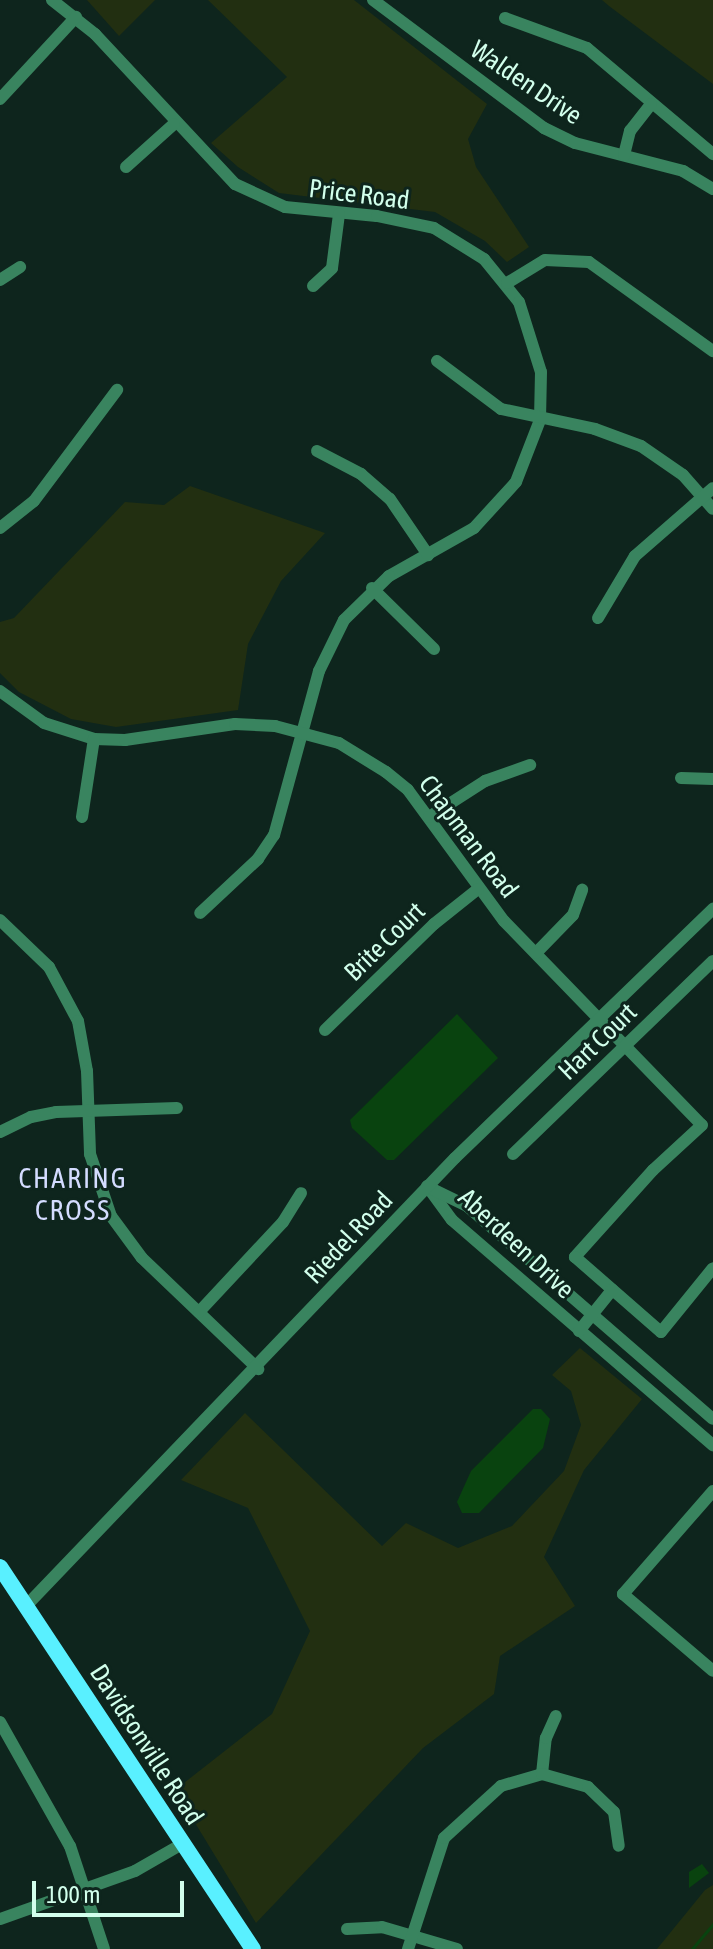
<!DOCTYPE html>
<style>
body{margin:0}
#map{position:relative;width:713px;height:1949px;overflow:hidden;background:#0e251d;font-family:"Asap Condensed",sans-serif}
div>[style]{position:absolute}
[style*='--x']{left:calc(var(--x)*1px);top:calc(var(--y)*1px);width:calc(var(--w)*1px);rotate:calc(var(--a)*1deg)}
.green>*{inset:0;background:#222f11}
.water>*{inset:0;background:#09430f}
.stream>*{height:3px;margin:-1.5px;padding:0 1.5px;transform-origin:1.5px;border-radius:1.5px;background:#09430f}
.minor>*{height:12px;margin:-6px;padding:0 6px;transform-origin:6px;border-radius:6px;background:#39845f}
.major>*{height:16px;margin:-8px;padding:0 8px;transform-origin:8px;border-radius:8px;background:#59f0ff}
span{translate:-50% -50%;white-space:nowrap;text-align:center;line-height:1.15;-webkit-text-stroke:6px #0e251d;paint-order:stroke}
.street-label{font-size:26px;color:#d2ffec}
.neighbourhood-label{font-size:28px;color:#d4dcff;letter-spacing:2px}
.scale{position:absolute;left:32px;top:1881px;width:152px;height:36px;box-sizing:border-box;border:4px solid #d2ffec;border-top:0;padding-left:10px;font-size:24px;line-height:28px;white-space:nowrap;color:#d2ffec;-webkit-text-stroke:6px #0e251d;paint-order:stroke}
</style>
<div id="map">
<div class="green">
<div style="clip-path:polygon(87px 0,155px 0,119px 36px)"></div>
<div style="clip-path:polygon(208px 0,354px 0,487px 104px,468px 139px,476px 167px,529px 247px,507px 262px,485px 241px,435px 212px,279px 193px,238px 167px,211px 143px,287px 77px)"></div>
<div style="clip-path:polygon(602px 0,713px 0,713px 84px,609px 6px)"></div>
<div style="clip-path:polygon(190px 486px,325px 533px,281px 581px,248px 644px,238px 710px,116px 727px,71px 719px,19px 692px,0 673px,0 622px,14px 618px,125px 502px,164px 505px)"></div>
<div style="clip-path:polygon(580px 1348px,642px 1399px,584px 1470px,544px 1557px,575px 1606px,500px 1656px,494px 1694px,423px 1748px,256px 1923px,175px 1790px,272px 1714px,310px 1631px,248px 1508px,181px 1480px,245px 1413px,382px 1546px,406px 1523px,458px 1548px,512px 1526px,564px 1471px,581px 1425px,571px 1391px,552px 1375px)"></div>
<div style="clip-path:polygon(713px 1885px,713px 1949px,657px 1949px,705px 1890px)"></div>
</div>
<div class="water">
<div style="clip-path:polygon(457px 1014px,498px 1058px,394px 1160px,387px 1160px,352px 1128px,350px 1120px)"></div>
<div style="clip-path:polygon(533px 1409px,541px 1409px,550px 1419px,543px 1448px,479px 1513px,462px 1513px,457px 1502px,471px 1471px)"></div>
<div style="clip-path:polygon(702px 1864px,709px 1873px,689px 1888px,689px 1872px)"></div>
</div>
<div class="stream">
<div style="--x:692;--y:1949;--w:33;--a:-50"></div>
</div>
<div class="minor">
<div style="--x:52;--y:0;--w:55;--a:38.3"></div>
<div style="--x:95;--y:34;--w:205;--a:47"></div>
<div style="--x:235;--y:184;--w:55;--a:24.7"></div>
<div style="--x:285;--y:207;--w:92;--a:5.6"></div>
<div style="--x:377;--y:216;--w:58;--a:11.9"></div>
<div style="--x:434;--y:228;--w:59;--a:31.8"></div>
<div style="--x:484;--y:259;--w:55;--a:50.9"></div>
<div style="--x:519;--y:302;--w:73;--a:72.6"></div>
<div style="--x:541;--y:372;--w:48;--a:91.2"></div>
<div style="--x:540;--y:420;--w:66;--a:111.2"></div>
<div style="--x:516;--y:482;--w:62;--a:132.4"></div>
<div style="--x:474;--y:528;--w:98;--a:150.5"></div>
<div style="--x:389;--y:576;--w:63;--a:135.6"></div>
<div style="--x:344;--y:620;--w:57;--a:116.1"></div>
<div style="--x:319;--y:671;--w:170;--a:105.3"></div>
<div style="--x:274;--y:835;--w:29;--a:124"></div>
<div style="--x:258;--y:859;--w:79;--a:137"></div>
<div style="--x:373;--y:0;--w:214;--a:36.8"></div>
<div style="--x:544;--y:128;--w:34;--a:26"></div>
<div style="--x:575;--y:143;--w:112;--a:14.5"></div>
<div style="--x:683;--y:171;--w:35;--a:31"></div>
<div style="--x:505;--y:18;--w:87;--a:20.1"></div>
<div style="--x:587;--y:48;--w:165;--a:40.1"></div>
<div style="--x:0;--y:99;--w:112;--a:-47.2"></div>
<div style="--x:624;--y:155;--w:25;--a:-76"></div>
<div style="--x:630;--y:131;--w:34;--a:-52"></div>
<div style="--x:126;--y:167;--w:64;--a:-41.9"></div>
<div style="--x:0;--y:280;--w:24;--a:-33"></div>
<div style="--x:507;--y:283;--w:44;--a:-31.2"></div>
<div style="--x:545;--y:260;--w:44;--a:2.6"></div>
<div style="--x:589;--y:262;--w:153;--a:35.7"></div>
<div style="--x:313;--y:286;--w:26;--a:-43"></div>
<div style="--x:332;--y:268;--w:54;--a:-82.6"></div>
<div style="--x:437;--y:361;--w:80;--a:36.9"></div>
<div style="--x:501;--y:409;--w:96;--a:12"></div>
<div style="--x:595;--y:429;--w:49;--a:20.3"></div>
<div style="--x:641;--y:446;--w:51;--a:34.6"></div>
<div style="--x:683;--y:475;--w:45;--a:48.6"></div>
<div style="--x:317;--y:451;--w:50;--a:27.6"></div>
<div style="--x:361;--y:474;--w:38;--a:41"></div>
<div style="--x:390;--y:499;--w:68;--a:55.8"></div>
<div style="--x:0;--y:528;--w:43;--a:-38.5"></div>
<div style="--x:34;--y:501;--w:139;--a:-53.2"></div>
<div style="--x:372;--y:588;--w:87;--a:44.5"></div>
<div style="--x:598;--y:618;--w:72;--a:-59.2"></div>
<div style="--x:635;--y:556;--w:103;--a:-41.1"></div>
<div style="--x:0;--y:691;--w:54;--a:36"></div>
<div style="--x:44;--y:723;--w:52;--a:17.7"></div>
<div style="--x:94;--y:739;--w:31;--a:2"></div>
<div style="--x:125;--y:740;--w:111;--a:-8.3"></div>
<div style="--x:235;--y:724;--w:40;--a:2.9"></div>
<div style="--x:275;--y:726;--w:66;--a:14.9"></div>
<div style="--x:339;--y:743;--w:55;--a:31.7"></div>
<div style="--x:386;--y:772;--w:28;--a:39"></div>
<div style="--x:408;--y:790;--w:162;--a:53.8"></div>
<div style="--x:504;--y:921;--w:284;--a:45.9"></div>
<div style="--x:702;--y:1125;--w:67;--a:137.4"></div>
<div style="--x:653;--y:1170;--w:117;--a:131.9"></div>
<div style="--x:575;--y:1257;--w:114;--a:41.1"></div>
<div style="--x:661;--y:1332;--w:82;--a:-50.9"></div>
<div style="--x:681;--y:778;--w:32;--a:2"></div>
<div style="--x:82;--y:817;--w:79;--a:-81.3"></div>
<div style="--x:429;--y:817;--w:67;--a:-32.7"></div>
<div style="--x:485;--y:781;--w:48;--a:-19.6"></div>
<div style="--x:0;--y:920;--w:68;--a:43.8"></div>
<div style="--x:49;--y:967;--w:61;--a:61.8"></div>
<div style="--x:78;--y:1021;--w:51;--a:79.8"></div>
<div style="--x:87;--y:1071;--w:83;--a:87.9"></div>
<div style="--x:90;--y:1154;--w:65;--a:71.3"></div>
<div style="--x:111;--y:1216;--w:52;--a:53.6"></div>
<div style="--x:142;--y:1258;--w:161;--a:43.7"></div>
<div style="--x:536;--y:953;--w:53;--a:-45.8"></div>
<div style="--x:573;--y:915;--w:27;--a:-70"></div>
<div style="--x:325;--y:1030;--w:152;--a:-44.2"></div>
<div style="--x:434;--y:924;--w:56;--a:-38.5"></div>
<div style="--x:0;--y:1132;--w:34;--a:-26"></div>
<div style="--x:31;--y:1117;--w:25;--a:-11"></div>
<div style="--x:56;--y:1112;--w:121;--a:-1.9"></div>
<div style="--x:513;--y:1154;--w:278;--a:-44"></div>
<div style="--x:427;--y:1186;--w:42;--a:53.7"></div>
<div style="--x:452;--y:1220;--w:345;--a:40.8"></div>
<div style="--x:430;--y:1188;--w:41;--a:25.9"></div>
<div style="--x:467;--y:1206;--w:325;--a:40.9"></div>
<div style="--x:199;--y:1312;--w:123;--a:-47"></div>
<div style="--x:283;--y:1222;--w:34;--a:-58"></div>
<div style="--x:579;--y:1331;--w:53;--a:-51.2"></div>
<div style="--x:713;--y:1491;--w:137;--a:131.1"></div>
<div style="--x:623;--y:1594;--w:118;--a:40.5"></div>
<div style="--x:26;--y:1606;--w:620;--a:-46.24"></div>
<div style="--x:455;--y:1158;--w:359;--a:-44"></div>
<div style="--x:0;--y:1722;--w:142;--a:60.6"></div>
<div style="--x:70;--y:1846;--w:108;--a:71.7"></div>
<div style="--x:542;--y:1774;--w:36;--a:-84"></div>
<div style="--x:546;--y:1738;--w:24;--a:-66"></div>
<div style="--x:0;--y:1919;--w:143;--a:-19.6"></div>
<div style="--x:135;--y:1871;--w:54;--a:-29.9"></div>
<div style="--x:347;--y:1929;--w:35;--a:-3"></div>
<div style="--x:382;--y:1927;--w:78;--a:16.3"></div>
<div style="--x:408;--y:1949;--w:117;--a:-72"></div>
<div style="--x:444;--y:1838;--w:77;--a:-42.4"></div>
<div style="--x:501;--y:1786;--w:43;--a:-16.3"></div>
<div style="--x:542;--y:1774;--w:48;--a:15.8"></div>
<div style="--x:588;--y:1787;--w:36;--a:44"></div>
<div style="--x:614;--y:1812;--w:34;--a:82"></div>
</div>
<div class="major">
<div style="--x:0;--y:1567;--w:458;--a:56.5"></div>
</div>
<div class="street-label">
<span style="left:526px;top:83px;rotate:34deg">Walden Drive</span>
<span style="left:359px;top:195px;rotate:7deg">Price Road</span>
<span style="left:468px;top:837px;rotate:53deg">Chapman Road</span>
<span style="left:385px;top:942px;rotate:-44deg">Brite Court</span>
<span style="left:598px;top:1042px;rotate:-44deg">Hart Court</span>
<span style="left:349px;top:1238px;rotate:-47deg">Riedel Road</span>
<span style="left:516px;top:1244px;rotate:43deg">Aberdeen Drive</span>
<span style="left:146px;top:1745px;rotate:57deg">Davidsonville Road</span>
</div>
<div class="neighbourhood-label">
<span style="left:73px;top:1194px">CHARING<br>CROSS</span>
</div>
<div class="scale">100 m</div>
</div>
